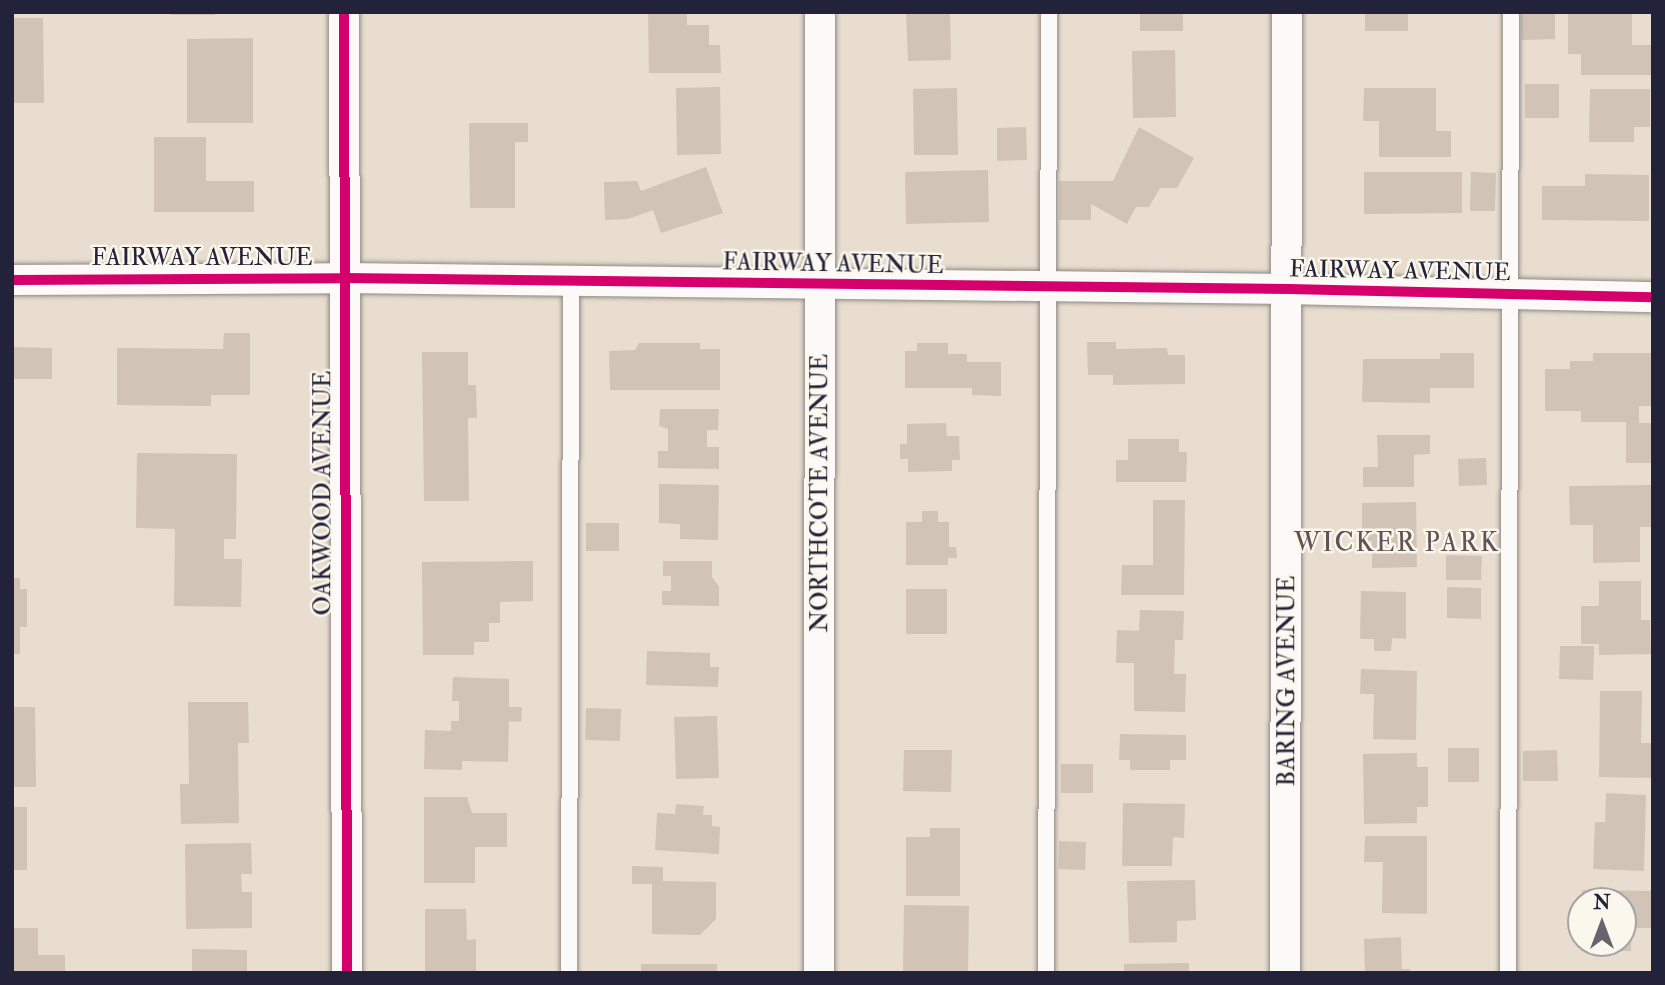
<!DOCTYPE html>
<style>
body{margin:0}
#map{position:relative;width:1665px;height:985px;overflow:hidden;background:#e8ddce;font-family:"IM FELL Double Pica",serif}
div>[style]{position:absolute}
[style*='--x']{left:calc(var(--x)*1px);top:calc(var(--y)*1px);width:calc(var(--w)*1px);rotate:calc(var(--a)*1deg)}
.building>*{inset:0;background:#d1c4b7}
.roads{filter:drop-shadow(0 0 2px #8e8985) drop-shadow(0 0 2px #8e8985)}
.lane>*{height:16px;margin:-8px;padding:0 8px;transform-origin:8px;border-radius:8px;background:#fcfaf8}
.street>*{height:30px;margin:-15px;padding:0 15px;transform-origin:15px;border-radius:15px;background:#fcfaf8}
.cycleway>*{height:10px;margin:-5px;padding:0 5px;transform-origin:5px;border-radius:5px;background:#d6006c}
span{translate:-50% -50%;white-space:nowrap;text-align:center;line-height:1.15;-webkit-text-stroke:5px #fbf7ec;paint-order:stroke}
.street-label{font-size:24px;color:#22223b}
.neighbourhood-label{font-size:26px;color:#625357;letter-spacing:2px}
.frame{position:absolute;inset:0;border:14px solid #22223b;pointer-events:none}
.north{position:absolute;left:1567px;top:887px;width:70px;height:70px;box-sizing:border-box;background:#fbf7ec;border:2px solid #a4a2a5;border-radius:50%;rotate:0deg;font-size:19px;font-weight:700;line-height:28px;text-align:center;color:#22223b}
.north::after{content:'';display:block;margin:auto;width:24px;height:32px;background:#67636e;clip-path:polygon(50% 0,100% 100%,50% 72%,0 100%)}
</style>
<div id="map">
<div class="building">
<div style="clip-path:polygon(170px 12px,215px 12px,215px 15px,170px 15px)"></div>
<div style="clip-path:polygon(648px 12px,687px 12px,687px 25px,709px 25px,709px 45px,720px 45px,721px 73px,649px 73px)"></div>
<div style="clip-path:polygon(906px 12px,950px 12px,951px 60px,908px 61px)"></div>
<div style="clip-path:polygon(1140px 12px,1183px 12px,1183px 31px,1140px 31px)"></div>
<div style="clip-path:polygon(1365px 12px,1408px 12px,1408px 31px,1365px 31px)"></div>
<div style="clip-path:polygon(1521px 12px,1555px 12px,1555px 39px,1521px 40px)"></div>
<div style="clip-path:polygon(1568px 13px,1632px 13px,1632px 45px,1652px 45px,1652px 75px,1581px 75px,1581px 54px,1568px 54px)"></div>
<div style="clip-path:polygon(12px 18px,43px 18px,44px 103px,12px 103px)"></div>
<div style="clip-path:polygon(253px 38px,253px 123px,187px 123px,187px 39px)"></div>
<div style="clip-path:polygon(1175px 50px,1176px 117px,1133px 118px,1132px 51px)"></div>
<div style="clip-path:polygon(1525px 84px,1559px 84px,1559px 118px,1525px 118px)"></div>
<div style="clip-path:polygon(720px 87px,721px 154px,677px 155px,676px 88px)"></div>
<div style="clip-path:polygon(957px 88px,958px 155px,914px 155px,913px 89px)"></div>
<div style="clip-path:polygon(1364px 88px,1436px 88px,1436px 131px,1451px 131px,1451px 157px,1379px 157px,1379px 121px,1363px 121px)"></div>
<div style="clip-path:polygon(1590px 89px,1650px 89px,1650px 127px,1634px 127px,1634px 142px,1589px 142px)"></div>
<div style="clip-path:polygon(469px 123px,528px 123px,528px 142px,515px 142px,515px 208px,470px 208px)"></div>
<div style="clip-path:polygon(1026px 127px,1027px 160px,997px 161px,997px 128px)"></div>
<div style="clip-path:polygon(1139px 127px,1194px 158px,1177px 188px,1160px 188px,1149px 207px,1136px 207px,1127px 224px,1091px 204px,1091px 220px,1059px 220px,1059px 181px,1113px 181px)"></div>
<div style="clip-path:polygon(154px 137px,206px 137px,206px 181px,254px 181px,254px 212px,154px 212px)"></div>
<div style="clip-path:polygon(706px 167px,723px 213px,661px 233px,653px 210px,628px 219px,605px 220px,604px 182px,637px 181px,641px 191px)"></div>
<div style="clip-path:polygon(988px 170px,989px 222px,906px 224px,905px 172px)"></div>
<div style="clip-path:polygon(1364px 172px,1462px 172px,1462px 213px,1364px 214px)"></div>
<div style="clip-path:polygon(1471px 172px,1496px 173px,1495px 211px,1470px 211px)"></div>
<div style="clip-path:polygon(1585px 174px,1649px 175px,1649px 221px,1542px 220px,1542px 186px,1585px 186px)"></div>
<div style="clip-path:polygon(224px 333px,250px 333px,250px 395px,211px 395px,211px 406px,117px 405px,117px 348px,223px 349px)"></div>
<div style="clip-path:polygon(1087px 342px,1116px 342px,1116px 349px,1167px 348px,1168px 355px,1185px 355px,1185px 384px,1113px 385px,1113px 375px,1088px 375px)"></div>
<div style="clip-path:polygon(639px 343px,700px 343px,700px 349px,720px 349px,720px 390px,610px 390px,609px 351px,635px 350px)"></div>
<div style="clip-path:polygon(917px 343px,948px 343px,948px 354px,967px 354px,967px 362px,1001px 362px,1001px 396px,972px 395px,972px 388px,905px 388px,905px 351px,917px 351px)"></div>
<div style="clip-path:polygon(12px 347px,52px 348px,52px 379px,12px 379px)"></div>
<div style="clip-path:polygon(422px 352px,468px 352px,468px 385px,476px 385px,477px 418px,468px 418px,469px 501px,424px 501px)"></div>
<div style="clip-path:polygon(1440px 353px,1474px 353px,1474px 388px,1430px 388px,1430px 403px,1362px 402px,1363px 359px,1440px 359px)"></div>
<div style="clip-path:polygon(1593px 353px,1652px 353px,1652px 406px,1639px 406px,1639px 423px,1653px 423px,1653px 463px,1626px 463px,1626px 422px,1581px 422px,1581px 411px,1545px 411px,1545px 369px,1570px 369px,1570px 361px,1593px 361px)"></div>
<div style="clip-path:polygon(660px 409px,719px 409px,718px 430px,707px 430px,707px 447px,719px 447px,719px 469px,658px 468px,658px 451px,668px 451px,668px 429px,659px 426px)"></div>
<div style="clip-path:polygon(946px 423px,947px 436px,959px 436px,960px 460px,952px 460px,952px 471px,908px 472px,908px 459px,900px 459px,900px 444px,907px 444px,907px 424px)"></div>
<div style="clip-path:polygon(1377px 435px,1430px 435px,1430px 454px,1414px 455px,1414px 487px,1363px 487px,1363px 467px,1378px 467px)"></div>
<div style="clip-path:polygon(1128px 439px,1179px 439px,1179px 452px,1187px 452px,1186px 482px,1116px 482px,1116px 460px,1128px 460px)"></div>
<div style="clip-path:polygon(137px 453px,237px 454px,236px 539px,224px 539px,224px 559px,242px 559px,241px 607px,174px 606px,175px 529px,136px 528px)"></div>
<div style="clip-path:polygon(1486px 458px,1487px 485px,1459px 486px,1458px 459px)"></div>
<div style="clip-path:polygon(659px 484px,719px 485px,718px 540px,680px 539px,680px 524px,659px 523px)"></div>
<div style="clip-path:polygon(1651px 485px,1652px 527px,1640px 527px,1640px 562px,1593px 563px,1593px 525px,1570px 525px,1569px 486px)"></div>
<div style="clip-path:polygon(1153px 500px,1185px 500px,1184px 595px,1121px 595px,1122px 565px,1153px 565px)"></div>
<div style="clip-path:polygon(1416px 502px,1417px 567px,1372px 568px,1372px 541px,1362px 541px,1362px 503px)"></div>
<div style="clip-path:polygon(922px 511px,938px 511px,938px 522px,949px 522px,949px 547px,956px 547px,957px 558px,948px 558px,948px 565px,906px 565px,906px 522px,922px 522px)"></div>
<div style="clip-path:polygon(586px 523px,619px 523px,619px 551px,586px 551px)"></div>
<div style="clip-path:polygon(1446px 555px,1482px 556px,1481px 580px,1446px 580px)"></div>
<div style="clip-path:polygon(533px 561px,533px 601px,500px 602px,500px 623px,489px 623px,489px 642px,474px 642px,474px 655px,423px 655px,422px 562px)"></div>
<div style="clip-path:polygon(663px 561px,712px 561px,712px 577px,719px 587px,719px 606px,662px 605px,662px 591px,671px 591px,671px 576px,663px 576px)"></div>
<div style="clip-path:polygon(12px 578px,20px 578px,20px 589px,27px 589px,27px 627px,20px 627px,20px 654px,12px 654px)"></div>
<div style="clip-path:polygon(1599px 581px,1641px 581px,1641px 620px,1650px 620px,1651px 654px,1599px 655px,1599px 644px,1581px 644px,1581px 606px,1599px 606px)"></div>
<div style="clip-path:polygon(1447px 587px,1481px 588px,1481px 619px,1447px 618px)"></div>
<div style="clip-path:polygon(906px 589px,947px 589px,947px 634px,906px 634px)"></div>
<div style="clip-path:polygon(1361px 591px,1406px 592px,1406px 639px,1392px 638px,1391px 651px,1374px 651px,1374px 639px,1360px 639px)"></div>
<div style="clip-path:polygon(1140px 610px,1184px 611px,1183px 640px,1175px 640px,1174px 674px,1186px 674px,1185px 712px,1134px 711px,1134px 663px,1116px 663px,1117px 630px,1139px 631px)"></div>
<div style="clip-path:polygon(1560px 646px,1594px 646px,1593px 680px,1559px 679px)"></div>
<div style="clip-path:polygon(647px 651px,710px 653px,710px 667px,719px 667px,718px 687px,646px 685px)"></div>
<div style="clip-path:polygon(1361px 669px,1417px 671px,1416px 740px,1373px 739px,1374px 694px,1360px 694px)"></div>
<div style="clip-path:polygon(453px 677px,509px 679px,509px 707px,522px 707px,521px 722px,509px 721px,508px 762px,462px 761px,462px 770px,424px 769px,425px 730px,451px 731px,451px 721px,459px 721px,459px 701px,452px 701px)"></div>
<div style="clip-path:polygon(1600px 691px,1642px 691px,1641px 743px,1652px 743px,1652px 778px,1599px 777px)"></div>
<div style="clip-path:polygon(188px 702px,248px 702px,249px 743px,238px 743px,239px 823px,181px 824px,180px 784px,189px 784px)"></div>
<div style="clip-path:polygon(12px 707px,35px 707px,36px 787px,12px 787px)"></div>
<div style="clip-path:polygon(586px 708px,621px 709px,620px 741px,585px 740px)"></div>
<div style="clip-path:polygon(717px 716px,719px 778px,676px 779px,674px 717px)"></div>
<div style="clip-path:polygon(1120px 734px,1186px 735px,1186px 760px,1170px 760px,1170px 770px,1130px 770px,1130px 760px,1119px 760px)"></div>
<div style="clip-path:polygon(1448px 748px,1479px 748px,1479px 782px,1448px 782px)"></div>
<div style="clip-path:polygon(904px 750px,952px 750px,951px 792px,903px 791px)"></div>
<div style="clip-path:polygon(1557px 750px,1558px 781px,1523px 781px,1523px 751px)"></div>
<div style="clip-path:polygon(1417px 753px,1417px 767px,1428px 767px,1428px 807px,1417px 807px,1417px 823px,1364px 824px,1363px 754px)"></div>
<div style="clip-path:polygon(1061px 764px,1093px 764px,1093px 793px,1061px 793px)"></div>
<div style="clip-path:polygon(1606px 793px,1646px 795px,1644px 871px,1593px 869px,1595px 822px,1605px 822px)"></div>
<div style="clip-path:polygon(424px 797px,467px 797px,472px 813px,507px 813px,507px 847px,475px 847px,475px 883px,424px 883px)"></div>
<div style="clip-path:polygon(1123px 803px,1185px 804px,1184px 838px,1173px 837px,1172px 866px,1122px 866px)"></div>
<div style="clip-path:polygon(676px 804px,704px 806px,703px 815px,712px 815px,712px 826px,720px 827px,719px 854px,655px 850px,657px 813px,675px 814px)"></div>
<div style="clip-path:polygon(12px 807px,27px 807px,27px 870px,12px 870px)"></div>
<div style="clip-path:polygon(930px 828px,960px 828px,960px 896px,906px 896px,906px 837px,930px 837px)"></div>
<div style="clip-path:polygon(1365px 836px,1427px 836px,1427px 914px,1382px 913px,1383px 862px,1364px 862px)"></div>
<div style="clip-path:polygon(1059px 841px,1086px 842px,1085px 870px,1058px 869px)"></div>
<div style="clip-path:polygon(251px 843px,252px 874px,241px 874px,242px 892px,252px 892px,252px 928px,186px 929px,185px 844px)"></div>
<div style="clip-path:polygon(632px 866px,663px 867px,663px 881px,716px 882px,716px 919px,700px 935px,652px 934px,652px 884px,632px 884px)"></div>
<div style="clip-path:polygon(1195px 880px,1196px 920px,1177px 921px,1177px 942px,1129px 943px,1127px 881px)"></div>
<div style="clip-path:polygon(1582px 890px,1653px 891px,1653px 928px,1631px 928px,1631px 951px,1581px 951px,1581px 943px,1623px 943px,1623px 901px,1582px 901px)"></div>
<div style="clip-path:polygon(904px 905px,969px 906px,968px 973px,903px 973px)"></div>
<div style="clip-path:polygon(425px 909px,466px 909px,467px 940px,476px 939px,476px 973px,425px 973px)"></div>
<div style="clip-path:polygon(12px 928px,38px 928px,38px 955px,65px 955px,65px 973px,12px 973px)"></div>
<div style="clip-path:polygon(1401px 937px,1402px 969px,1410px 969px,1410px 973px,1365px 973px,1364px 939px)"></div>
<div style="clip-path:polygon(192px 949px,247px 950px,247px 973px,192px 973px)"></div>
<div style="clip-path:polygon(1189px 963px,1189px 973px,1124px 973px,1124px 964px)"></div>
<div style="clip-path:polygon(641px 964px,717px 964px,717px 973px,641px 973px)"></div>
</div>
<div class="roads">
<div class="lane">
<div style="--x:569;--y:973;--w:692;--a:-89.83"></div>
<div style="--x:1046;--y:973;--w:961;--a:-89.82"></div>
<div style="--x:1508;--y:973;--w:961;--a:-89.82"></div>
</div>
<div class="street">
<div style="--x:344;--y:12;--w:961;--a:89.82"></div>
<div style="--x:12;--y:280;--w:331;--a:-0.3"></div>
<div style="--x:343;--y:278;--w:946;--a:0.67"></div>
<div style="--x:1289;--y:289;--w:364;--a:1.3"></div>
<div style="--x:819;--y:973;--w:961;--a:-89.94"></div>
<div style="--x:1285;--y:973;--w:961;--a:-89.88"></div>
</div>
</div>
<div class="cycleway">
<div style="--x:344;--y:12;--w:961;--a:89.82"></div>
<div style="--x:12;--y:280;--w:331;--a:-0.3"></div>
<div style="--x:343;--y:278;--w:946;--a:0.67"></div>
<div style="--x:1289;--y:289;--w:364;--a:1.3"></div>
</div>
<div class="street-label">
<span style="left:202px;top:258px">FAIRWAY AVENUE</span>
<span style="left:833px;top:264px;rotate:1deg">FAIRWAY AVENUE</span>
<span style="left:1400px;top:271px;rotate:1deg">FAIRWAY AVENUE</span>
<span style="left:323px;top:493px;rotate:-90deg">OAKWOOD AVENUE</span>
<span style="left:820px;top:493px;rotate:-90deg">NORTHCOTE AVENUE</span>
<span style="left:1287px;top:681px;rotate:-90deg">BARING AVENUE</span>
</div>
<div class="neighbourhood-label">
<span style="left:1397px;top:544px">WICKER PARK</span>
</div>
<div class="frame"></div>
<div class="north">N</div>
</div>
